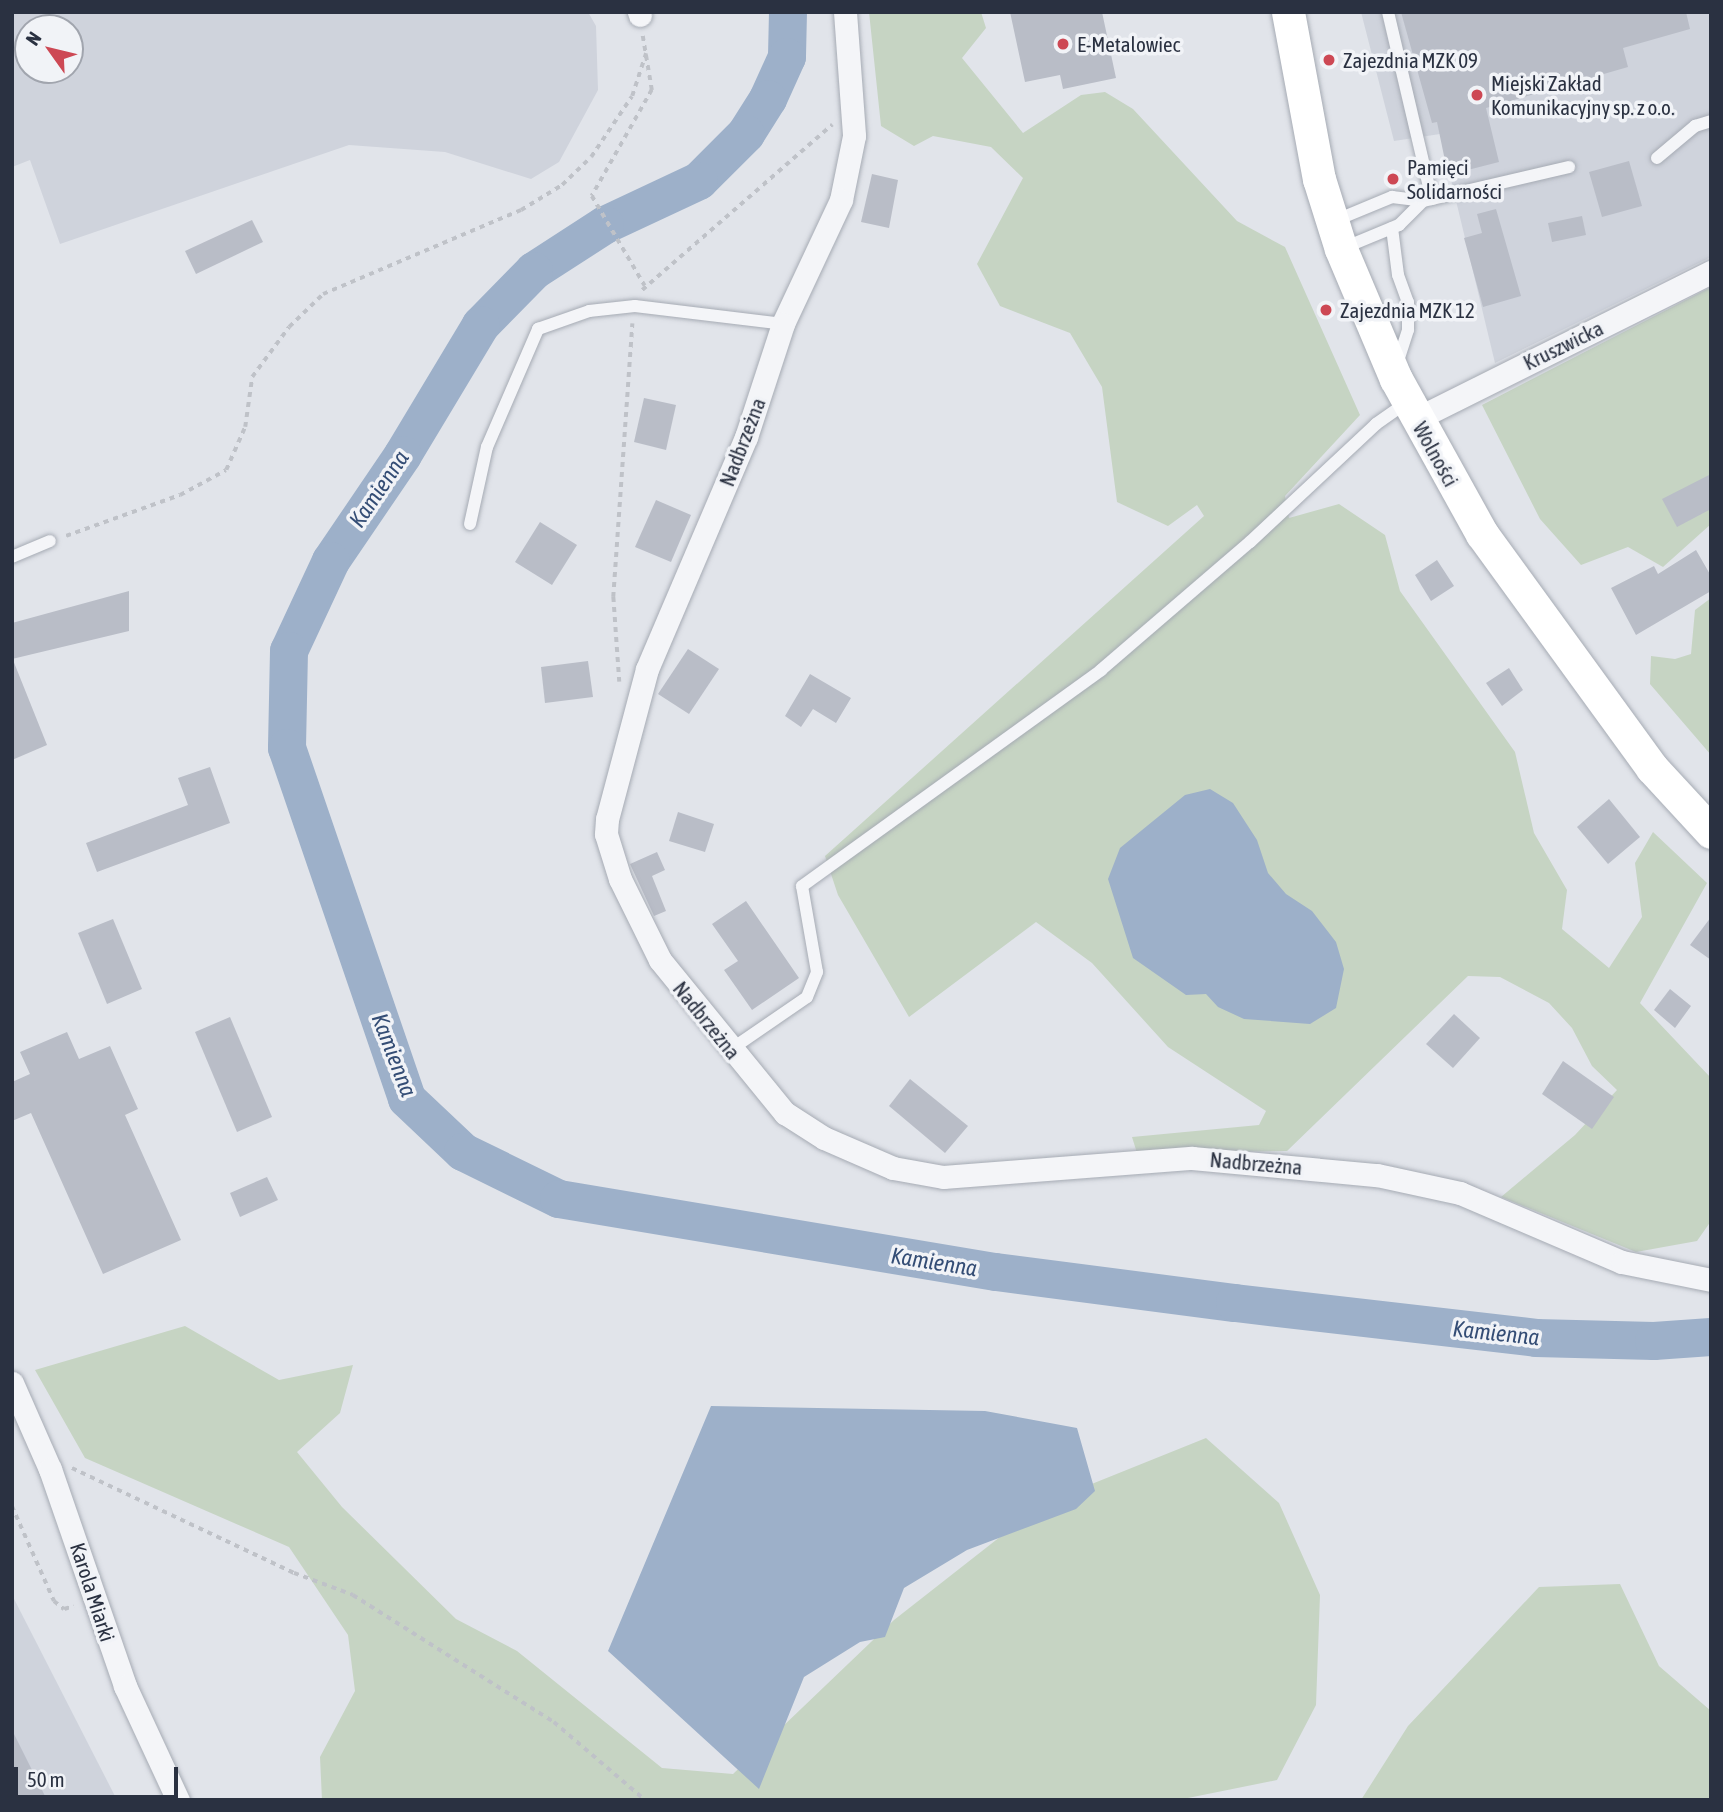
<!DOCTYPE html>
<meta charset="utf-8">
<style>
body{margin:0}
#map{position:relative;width:1723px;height:1812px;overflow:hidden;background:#e1e4ea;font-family:"Asap Condensed",sans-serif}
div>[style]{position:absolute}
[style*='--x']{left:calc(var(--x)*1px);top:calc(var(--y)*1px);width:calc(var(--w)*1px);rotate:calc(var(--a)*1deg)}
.built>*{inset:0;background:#cfd3dc}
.green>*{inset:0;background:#c6d4c3}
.water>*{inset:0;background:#9db0c9}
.river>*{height:38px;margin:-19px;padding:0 19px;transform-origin:19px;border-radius:19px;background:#9db0c9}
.building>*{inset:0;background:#b9bdc7}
.path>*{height:3.5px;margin-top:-1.75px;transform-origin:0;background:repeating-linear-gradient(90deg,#bfc2c8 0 5px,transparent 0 10px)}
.roads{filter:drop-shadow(0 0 2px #a6abb4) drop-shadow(0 0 2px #a6abb4)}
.lane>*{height:12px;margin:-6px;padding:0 6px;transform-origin:6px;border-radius:6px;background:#f4f5f8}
.street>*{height:23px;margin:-11.5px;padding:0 11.5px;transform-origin:11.5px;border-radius:11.5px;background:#f4f5f8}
.secondary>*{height:33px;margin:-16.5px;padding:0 16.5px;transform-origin:16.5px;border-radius:16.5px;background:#fff}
.dots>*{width:19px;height:19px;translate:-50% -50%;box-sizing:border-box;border:4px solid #f1f3f7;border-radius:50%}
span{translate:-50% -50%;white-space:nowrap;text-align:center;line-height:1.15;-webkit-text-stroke:7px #f1f3f7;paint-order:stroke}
.poi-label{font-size:21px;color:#2a3141}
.left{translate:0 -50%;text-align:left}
.street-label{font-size:21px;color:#2a3141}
.water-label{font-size:23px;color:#344d75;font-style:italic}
.frame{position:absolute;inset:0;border:14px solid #2a3141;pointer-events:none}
.north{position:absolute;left:14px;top:14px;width:70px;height:70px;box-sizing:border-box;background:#f1f3f7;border:2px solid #a1a5ae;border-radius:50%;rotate:304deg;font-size:19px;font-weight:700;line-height:28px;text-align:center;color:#2a3141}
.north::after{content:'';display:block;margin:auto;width:24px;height:32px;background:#cd4854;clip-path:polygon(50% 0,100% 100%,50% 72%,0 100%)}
.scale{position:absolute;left:14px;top:1767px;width:164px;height:32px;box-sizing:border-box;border:4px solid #2a3141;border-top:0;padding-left:9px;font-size:21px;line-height:24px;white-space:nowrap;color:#2a3141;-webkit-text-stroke:5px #f1f3f7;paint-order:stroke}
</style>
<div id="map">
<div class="built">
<div style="clip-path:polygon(evenodd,12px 12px,588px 12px,596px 26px,598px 90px,559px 162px,531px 179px,445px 152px,349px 145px,60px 244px,30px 160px,12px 167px,12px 12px,28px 28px,70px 28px,70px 70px,28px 70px,28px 28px)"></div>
<div style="clip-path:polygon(1361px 12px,1711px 12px,1711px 257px,1495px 363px,1440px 134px,1394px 141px)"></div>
<div style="clip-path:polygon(12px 1595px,117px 1800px,12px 1800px)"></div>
</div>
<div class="green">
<div style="clip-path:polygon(869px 12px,981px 12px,986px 28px,962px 58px,1023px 133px,1081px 95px,1105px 92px,1133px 109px,1237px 221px,1285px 247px,1360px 415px,1285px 496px,1289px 518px,1339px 504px,1385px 535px,1400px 591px,1515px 752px,1534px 833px,1567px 890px,1562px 929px,1609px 968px,1642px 917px,1635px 863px,1653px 832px,1707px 883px,1640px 1003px,1711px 1078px,1711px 1221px,1697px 1241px,1636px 1252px,1501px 1197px,1575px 1135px,1617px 1090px,1592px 1066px,1572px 1028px,1549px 1003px,1500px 977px,1468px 976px,1287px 1151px,1137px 1153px,1132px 1137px,1259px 1125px,1266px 1111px,1168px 1047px,1092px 963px,1036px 922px,909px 1017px,838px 895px,825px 856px,1204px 516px,1197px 505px,1168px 526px,1117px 502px,1102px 387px,1070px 333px,1000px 306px,977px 264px,1023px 178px,991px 147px,933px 136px,914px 146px,881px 126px)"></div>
<div style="clip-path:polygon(1711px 287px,1711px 524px,1663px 567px,1628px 547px,1581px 565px,1540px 519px,1482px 405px)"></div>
<div style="clip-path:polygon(1711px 598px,1711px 755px,1650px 684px,1651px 656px,1675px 659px,1691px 654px,1695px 610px)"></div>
<div style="clip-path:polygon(185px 1326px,279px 1380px,353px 1365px,340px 1413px,297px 1452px,342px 1507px,456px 1619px,517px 1651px,662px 1768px,733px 1774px,894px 1620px,1042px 1504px,1206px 1438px,1279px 1503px,1320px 1595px,1316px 1705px,1277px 1780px,1178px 1800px,322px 1800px,320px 1757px,355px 1691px,348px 1635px,289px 1547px,85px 1458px,35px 1370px)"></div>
<div style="clip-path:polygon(1620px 1584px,1659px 1666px,1711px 1711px,1711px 1800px,1361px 1800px,1408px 1726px,1539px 1587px)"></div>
</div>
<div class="water">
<div style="clip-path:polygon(1210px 789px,1233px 803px,1257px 840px,1268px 873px,1286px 894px,1312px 911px,1336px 942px,1344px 969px,1336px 1008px,1310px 1024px,1244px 1019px,1218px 1007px,1206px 994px,1186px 995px,1133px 958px,1108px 879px,1120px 848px,1185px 795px)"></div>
<div style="clip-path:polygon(711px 1406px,985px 1411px,1077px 1428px,1095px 1491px,1076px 1509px,967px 1550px,904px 1588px,885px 1637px,860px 1642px,804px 1677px,759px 1789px,608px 1651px)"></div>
</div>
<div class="river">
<div style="--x:788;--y:12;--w:45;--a:91.3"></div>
<div style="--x:787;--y:57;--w:46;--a:114.3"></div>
<div style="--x:768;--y:99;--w:41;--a:122.2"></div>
<div style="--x:746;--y:134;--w:66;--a:135"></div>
<div style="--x:699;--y:181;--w:104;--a:154.9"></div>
<div style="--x:605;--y:225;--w:85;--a:147.1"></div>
<div style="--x:534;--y:271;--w:76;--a:134.5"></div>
<div style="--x:481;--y:325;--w:152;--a:121"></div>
<div style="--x:403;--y:455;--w:128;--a:124.2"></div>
<div style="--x:331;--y:561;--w:99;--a:115"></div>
<div style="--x:289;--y:651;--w:97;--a:91.2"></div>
<div style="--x:287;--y:748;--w:371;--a:71.1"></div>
<div style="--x:407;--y:1099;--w:77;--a:43.4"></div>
<div style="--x:463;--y:1152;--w:107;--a:26.1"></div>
<div style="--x:559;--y:1199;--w:443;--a:9.5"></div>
<div style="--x:996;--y:1272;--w:241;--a:7.4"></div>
<div style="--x:1235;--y:1303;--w:303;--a:6.6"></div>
<div style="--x:1536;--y:1338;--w:118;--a:1.5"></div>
<div style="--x:1654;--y:1341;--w:57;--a:-4"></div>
</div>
<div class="building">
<div style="clip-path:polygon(1010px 12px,1102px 12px,1116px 78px,1063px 89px,1060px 75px,1025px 82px)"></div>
<div style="clip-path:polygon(1401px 12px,1686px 12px,1690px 29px,1623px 48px,1628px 67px,1486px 108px,1499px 162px,1448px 175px,1437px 122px,1432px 123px)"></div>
<div style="clip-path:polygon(1629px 161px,1642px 206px,1602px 217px,1589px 172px)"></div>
<div style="clip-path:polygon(872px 174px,898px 180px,889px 228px,861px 222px)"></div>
<div style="clip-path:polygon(1496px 209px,1521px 296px,1483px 307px,1464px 238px,1482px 233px,1477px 214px)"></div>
<div style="clip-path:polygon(1582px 216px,1586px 235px,1552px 242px,1548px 223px)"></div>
<div style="clip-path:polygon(252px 220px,263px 242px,196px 274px,185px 251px)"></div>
<div style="clip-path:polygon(644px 398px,676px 405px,666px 450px,634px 442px)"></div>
<div style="clip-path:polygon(1711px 474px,1711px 509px,1677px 527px,1662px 499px)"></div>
<div style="clip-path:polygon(656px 500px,691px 515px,671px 562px,635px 547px)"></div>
<div style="clip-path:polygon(540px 522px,577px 545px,552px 585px,515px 562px)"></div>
<div style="clip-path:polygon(1696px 550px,1711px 576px,1711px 591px,1636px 635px,1611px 588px,1654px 566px,1658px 574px)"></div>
<div style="clip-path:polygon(1437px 560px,1454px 586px,1431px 601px,1415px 575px)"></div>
<div style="clip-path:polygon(129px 591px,129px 631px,12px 659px,12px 623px)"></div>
<div style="clip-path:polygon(688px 649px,719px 669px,689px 714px,658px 694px)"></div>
<div style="clip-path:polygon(13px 660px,47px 745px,12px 760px,12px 661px)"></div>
<div style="clip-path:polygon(588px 661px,593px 697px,545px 703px,541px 667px)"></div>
<div style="clip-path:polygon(1509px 668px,1523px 690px,1502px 706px,1486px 683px)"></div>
<div style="clip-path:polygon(810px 674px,851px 698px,836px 723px,813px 709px,801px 727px,785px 716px)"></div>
<div style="clip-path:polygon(210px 767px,230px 823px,97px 872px,86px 843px,188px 805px,178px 778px)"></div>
<div style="clip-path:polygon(1609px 799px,1640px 837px,1608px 864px,1577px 827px)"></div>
<div style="clip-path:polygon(678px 812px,714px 824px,705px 852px,669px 841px)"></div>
<div style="clip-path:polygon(657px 852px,665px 870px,652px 876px,666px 911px,654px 916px,630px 864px)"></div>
<div style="clip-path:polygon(746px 901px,799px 978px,752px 1010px,724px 970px,738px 961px,712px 924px)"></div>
<div style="clip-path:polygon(1711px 917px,1711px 960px,1690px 945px)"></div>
<div style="clip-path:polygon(113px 919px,142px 989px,107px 1004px,78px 933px)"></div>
<div style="clip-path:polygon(1670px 989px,1691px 1006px,1675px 1028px,1654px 1010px)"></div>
<div style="clip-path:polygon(1454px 1014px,1480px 1038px,1453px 1068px,1426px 1044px)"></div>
<div style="clip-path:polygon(230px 1017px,272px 1117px,237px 1132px,195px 1032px)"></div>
<div style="clip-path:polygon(67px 1032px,79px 1059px,110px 1046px,138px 1109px,125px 1115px,181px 1240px,103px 1274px,31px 1113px,12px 1121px,12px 1082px,30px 1074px,20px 1052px)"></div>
<div style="clip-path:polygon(1563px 1061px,1614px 1097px,1592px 1129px,1542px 1094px)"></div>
<div style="clip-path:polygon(910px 1079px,968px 1126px,945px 1153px,889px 1106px)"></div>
<div style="clip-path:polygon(267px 1177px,278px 1200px,240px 1217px,230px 1193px)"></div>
<div style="clip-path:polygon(12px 1730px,47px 1800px,12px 1800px)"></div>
</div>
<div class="path">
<div style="--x:643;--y:36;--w:55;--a:80.5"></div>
<div style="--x:652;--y:90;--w:122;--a:119.5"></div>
<div style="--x:592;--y:196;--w:104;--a:59.5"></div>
<div style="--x:642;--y:290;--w:252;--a:-41"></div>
<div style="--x:66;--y:536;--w:121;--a:-19.8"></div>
<div style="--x:180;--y:495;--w:52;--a:-28.5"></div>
<div style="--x:226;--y:470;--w:47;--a:-66.2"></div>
<div style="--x:245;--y:427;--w:50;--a:-82"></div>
<div style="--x:252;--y:377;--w:62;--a:-53.5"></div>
<div style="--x:289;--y:327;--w:47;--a:-44.1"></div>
<div style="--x:323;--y:294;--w:215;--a:-23"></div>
<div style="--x:521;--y:210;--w:48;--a:-31.4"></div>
<div style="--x:562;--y:185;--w:40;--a:-44"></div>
<div style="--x:591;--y:157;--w:73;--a:-56.1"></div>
<div style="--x:632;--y:96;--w:45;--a:-72"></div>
<div style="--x:619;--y:682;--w:85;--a:-94"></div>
<div style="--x:613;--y:597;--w:274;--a:-86"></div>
<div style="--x:72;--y:1468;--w:246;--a:25.3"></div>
<div style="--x:294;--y:1573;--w:63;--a:20.4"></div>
<div style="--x:353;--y:1595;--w:238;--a:32.3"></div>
<div style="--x:554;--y:1722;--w:120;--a:40.6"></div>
<div style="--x:12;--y:1506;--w:104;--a:66.1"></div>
<div style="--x:54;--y:1601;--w:13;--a:39"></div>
<div style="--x:64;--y:1609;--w:10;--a:-17"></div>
</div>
<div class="roads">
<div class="lane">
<div style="--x:1388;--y:12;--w:192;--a:76.8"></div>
<div style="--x:1657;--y:158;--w:50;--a:-40.1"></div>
<div style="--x:1695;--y:126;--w:17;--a:-17"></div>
<div style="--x:1334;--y:221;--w:63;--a:-22.5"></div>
<div style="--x:1392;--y:197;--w:31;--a:7"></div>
<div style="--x:1392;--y:228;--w:47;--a:82.7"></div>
<div style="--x:1398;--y:275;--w:29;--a:70"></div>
<div style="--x:1408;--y:302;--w:28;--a:90"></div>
<div style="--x:1408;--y:330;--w:35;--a:108"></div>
<div style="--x:1341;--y:249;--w:63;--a:-22.5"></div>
<div style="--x:1399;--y:225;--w:34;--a:-45"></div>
<div style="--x:1423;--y:201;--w:150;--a:-13.1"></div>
<div style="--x:470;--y:524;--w:79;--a:-77.6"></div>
<div style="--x:487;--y:447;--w:129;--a:-66.6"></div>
<div style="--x:538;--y:329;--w:54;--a:-19.4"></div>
<div style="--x:589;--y:311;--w:46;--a:-6.2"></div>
<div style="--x:635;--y:306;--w:149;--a:6.9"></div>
<div style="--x:12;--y:557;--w:41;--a:-22.8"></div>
<div style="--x:730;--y:1050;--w:93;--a:-34.5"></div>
<div style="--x:807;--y:997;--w:27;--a:-68"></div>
<div style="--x:817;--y:972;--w:87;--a:-99.9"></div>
<div style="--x:802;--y:886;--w:369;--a:-35.8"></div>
<div style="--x:1101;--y:670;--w:196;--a:-40.7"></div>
<div style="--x:1250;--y:542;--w:173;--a:-43.1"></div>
<div style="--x:1376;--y:424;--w:38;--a:-35"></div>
</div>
<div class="street">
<div style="--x:639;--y:12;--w:3;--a:72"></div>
<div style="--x:845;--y:12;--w:124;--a:85.8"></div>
<div style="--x:854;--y:136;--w:65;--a:101.5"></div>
<div style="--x:841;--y:200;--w:137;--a:115.1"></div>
<div style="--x:783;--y:324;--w:119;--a:108.1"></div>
<div style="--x:746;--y:437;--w:252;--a:113.1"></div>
<div style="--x:647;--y:669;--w:155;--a:104.9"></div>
<div style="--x:607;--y:819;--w:15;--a:94"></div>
<div style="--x:606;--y:834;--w:47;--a:72.7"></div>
<div style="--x:620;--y:879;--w:90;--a:63.7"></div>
<div style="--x:660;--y:960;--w:198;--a:50.8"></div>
<div style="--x:785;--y:1113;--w:46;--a:32.7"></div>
<div style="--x:824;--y:1138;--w:75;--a:23.5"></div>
<div style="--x:893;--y:1168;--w:51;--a:10.2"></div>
<div style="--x:943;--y:1177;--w:250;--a:-4.4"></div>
<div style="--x:1192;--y:1158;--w:186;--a:5.3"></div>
<div style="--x:1377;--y:1175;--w:85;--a:12.2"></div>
<div style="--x:1460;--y:1193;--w:176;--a:23.1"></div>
<div style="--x:1622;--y:1262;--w:91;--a:11.4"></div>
<div style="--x:1416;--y:419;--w:330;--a:-26.5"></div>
<div style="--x:12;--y:1383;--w:94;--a:66.2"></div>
<div style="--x:50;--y:1469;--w:230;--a:70.9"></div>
<div style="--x:125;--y:1686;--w:126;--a:65.1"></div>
</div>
<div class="secondary">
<div style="--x:1288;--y:12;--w:170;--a:79.5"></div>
<div style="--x:1319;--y:179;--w:73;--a:72.6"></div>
<div style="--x:1341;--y:249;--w:141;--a:67.1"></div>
<div style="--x:1396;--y:379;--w:177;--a:61"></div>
<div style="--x:1482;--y:534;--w:289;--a:54"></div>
<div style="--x:1652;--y:768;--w:87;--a:47.3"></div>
</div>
</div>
<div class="dots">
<div style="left:1063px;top:44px;background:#cd4854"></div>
<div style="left:1329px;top:60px;background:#cd4854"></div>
<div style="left:1477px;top:95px;background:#cd4854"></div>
<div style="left:1393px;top:179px;background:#cd4854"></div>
<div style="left:1326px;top:310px;background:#cd4854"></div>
</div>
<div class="poi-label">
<span class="left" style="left:1077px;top:44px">E-Metalowiec</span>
<span class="left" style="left:1343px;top:60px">Zajezdnia MZK 09</span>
<span class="left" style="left:1491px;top:95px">Miejski Zakład<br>Komunikacyjny sp. z o.o.</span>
<span class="left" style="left:1407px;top:179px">Pamięci<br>Solidarności</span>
<span class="left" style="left:1340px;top:310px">Zajezdnia MZK 12</span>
</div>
<div class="street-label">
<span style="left:1563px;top:345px;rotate:-26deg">Kruszwicka</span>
<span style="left:742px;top:442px;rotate:-69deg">Nadbrzeżna</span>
<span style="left:1436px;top:454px;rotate:61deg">Wolności</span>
<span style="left:707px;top:1020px;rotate:51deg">Nadbrzeżna</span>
<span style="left:1256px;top:1163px;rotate:5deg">Nadbrzeżna</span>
<span style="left:93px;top:1592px;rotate:72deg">Karola Miarki</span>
</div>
<div class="water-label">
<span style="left:379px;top:489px;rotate:-56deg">Kamienna</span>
<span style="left:394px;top:1055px;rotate:69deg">Kamienna</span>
<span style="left:934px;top:1262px;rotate:9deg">Kamienna</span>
<span style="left:1496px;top:1333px;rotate:6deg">Kamienna</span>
</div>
<div class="frame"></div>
<div class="north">N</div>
<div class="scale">50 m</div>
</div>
